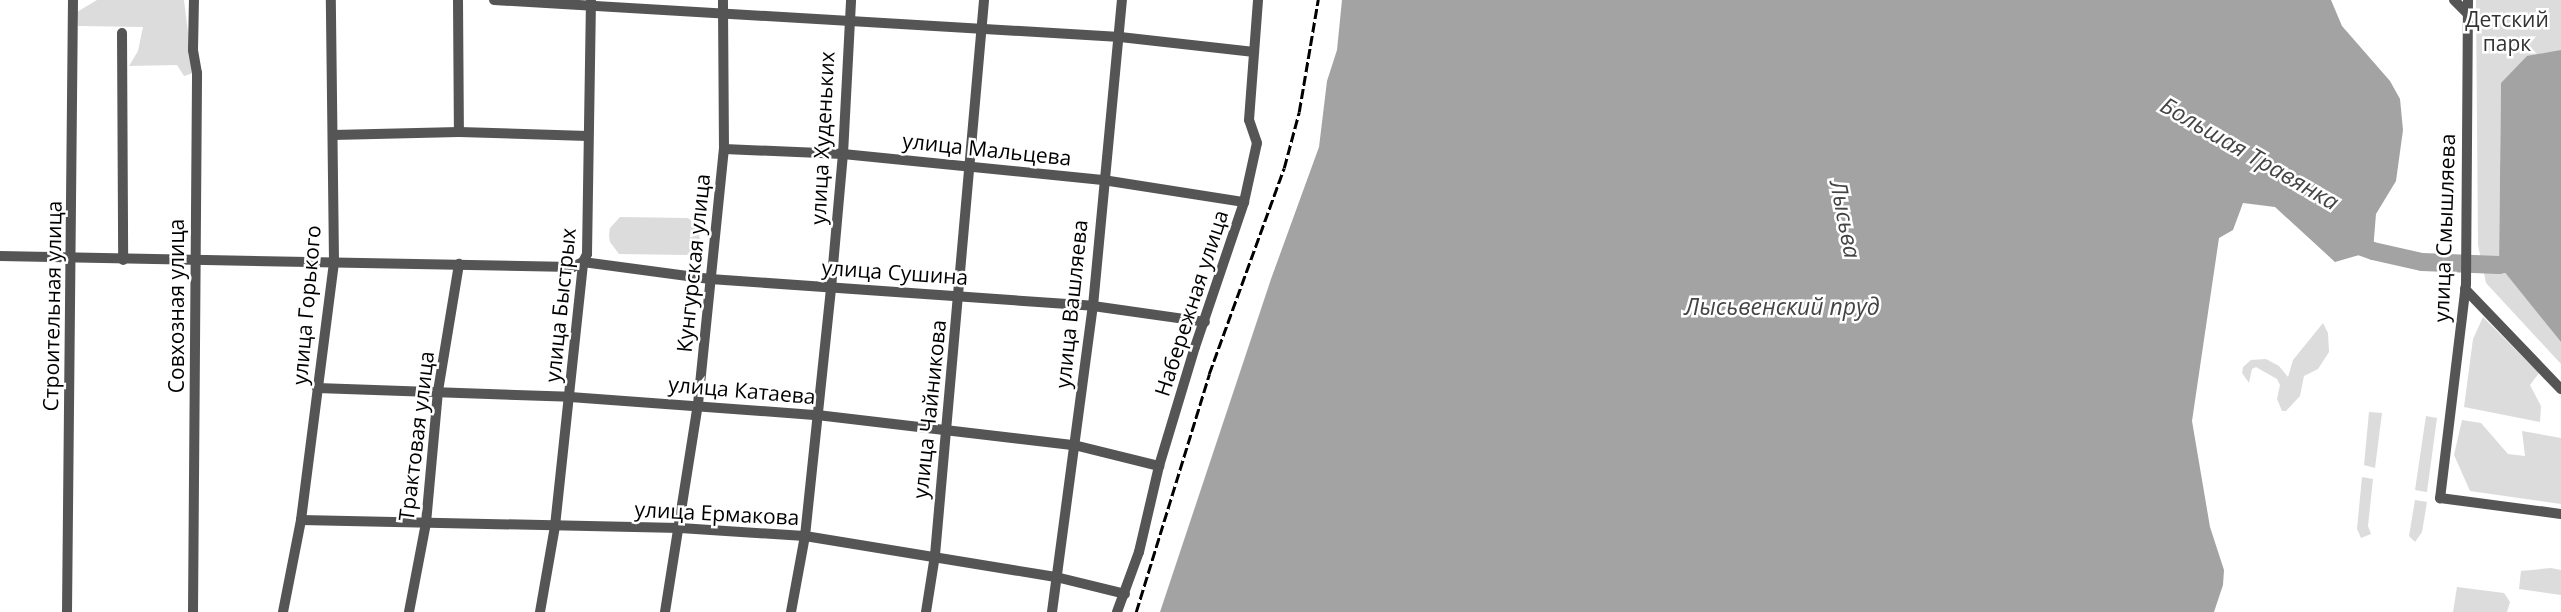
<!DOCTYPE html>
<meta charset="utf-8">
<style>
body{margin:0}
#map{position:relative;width:2561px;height:612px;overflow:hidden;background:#fff;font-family:"Open Sans",sans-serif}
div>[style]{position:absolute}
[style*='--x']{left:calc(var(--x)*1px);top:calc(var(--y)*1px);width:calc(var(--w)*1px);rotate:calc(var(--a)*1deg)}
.green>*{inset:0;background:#dcdcdc}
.water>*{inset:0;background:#a3a3a3}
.river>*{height:18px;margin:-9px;padding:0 9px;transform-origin:9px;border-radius:9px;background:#a3a3a3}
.minor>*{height:10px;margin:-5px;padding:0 5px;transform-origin:5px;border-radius:5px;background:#555}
.rail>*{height:2.5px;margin-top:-1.25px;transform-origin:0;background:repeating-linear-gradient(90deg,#000 0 10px,transparent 0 13.5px)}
span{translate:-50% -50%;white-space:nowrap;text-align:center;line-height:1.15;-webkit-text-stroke:5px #fff;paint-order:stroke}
.park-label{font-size:21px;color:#333}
.street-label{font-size:21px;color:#000}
.water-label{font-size:23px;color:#444;font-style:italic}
</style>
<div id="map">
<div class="green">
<div style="clip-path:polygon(97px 0,184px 0,193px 73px,184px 76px,177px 65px,129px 66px,138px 51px,143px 27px,78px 26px,77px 12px)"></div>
<div style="clip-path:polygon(2476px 0,2561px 0,2561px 50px,2501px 83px,2499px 264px,2561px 342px,2561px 364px,2486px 283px,2478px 245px)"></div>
<div style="clip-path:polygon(620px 217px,688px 218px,698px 227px,700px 240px,687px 255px,619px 254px,610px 242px,609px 235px,610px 228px)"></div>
<div style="clip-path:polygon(2483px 317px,2539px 373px,2530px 385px,2541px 406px,2540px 422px,2464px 407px,2473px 339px)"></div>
<div style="clip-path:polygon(2323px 323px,2328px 333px,2329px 352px,2318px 369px,2304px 376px,2300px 396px,2286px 411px,2282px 411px,2277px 399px,2280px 385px,2277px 379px,2256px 367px,2252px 369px,2249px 383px,2242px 373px,2243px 367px,2251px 360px,2266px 359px,2279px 366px,2288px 377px,2293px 360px)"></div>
<div style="clip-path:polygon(2369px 412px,2382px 413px,2375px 468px,2364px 465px)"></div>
<div style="clip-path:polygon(2426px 416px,2437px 418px,2427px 492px,2415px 490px)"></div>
<div style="clip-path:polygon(2462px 420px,2481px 423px,2508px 454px,2525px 456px,2522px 431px,2561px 438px,2561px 504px,2470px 491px,2454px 455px)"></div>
<div style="clip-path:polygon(2362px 477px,2373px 479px,2368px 526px,2371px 534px,2361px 538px,2357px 529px)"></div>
<div style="clip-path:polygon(2415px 500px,2427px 502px,2422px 532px,2415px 542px,2409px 536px)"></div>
<div style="clip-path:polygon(2551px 568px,2561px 570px,2561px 595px,2519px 589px,2521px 571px)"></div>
<div style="clip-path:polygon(2457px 587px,2504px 593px,2510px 602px,2507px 612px,2453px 612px)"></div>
</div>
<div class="water">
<div style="clip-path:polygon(1342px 0,2331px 0,2342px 26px,2390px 81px,2400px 99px,2403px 130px,2396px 181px,2376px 214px,2373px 251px,2335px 262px,2275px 207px,2243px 203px,2233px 230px,2219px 238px,2192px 421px,2210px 527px,2224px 570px,2223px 585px,2214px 612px,1160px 612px,1271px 279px,1319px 147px,1327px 81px,1337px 50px)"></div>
<div style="clip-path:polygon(2561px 50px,2561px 342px,2499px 265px,2501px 83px,2527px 56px)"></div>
</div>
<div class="river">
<div style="--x:2351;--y:243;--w:23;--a:20"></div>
<div style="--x:2373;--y:251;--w:50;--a:12.7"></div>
<div style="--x:2422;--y:262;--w:77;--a:2.2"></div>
<div style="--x:2499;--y:265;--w:63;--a:-11"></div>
</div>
<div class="minor">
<div style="--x:458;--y:0;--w:132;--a:89.6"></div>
<div style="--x:494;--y:0;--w:627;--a:3.38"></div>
<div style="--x:1120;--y:37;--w:135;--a:6.4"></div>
<div style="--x:2454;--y:0;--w:20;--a:45"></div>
<div style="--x:2468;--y:0;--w:284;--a:90.4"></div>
<div style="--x:2466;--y:284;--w:216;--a:96.9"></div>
<div style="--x:2440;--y:498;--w:122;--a:7.5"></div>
<div style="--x:122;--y:33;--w:227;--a:89.7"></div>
<div style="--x:333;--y:135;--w:126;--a:-1.4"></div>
<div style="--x:459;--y:132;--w:129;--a:1.8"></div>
<div style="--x:724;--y:149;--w:119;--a:2.4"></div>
<div style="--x:843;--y:154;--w:261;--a:5.7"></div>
<div style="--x:1103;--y:180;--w:143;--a:8.9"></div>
<div style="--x:0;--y:256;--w:573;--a:1.1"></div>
<div style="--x:573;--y:267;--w:11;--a:-27"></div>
<div style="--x:583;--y:262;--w:128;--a:7.6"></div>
<div style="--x:710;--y:279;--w:384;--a:4"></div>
<div style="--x:1093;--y:306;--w:113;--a:8.1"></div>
<div style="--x:2465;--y:289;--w:139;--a:46.2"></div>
<div style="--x:317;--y:388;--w:253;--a:2"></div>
<div style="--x:570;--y:397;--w:248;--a:4.2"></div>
<div style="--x:817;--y:415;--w:259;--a:6.7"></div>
<div style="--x:1074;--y:445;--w:88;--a:13.9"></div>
<div style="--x:301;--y:520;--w:379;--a:1.2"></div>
<div style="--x:680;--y:528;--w:125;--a:3.7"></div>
<div style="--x:805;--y:536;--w:254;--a:9.3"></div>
<div style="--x:1056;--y:577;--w:71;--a:13.8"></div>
<div style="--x:67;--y:612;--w:612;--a:-89.44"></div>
<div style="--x:193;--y:612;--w:539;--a:-89.57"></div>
<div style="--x:197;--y:73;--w:23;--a:-100"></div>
<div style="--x:193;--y:50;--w:50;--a:-88.9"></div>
<div style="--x:283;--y:612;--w:94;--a:-78.9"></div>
<div style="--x:301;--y:520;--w:261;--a:-82.7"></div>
<div style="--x:334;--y:261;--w:261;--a:-90.7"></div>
<div style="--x:409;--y:612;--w:91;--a:-79.2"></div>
<div style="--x:426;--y:523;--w:133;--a:-84.8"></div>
<div style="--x:438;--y:391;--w:129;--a:-80.6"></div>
<div style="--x:540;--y:612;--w:87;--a:-80.1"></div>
<div style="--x:555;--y:526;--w:265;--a:-83.9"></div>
<div style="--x:583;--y:262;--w:9;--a:-63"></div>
<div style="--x:587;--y:254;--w:253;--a:-89.1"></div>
<div style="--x:665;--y:612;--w:211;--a:-81"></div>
<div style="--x:698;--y:404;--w:256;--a:-84.2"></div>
<div style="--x:724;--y:149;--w:149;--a:-90.4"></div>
<div style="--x:791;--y:612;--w:77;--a:-79.6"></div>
<div style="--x:805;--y:536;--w:249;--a:-84"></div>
<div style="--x:831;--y:288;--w:135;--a:-84.9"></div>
<div style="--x:843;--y:154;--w:154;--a:-87"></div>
<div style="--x:926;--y:612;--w:58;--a:-81"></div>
<div style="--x:935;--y:555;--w:557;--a:-84.95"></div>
<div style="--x:1052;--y:612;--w:309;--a:-82.4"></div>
<div style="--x:1093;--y:306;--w:307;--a:-84.6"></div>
<div style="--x:1117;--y:612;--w:64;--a:-69.9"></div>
<div style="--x:1139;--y:552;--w:88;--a:-76.9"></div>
<div style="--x:1159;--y:466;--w:124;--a:-73.2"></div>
<div style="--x:1195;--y:347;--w:153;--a:-71.3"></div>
<div style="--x:1244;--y:202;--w:60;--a:-77.6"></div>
<div style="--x:1257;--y:143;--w:24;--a:-109"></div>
<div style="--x:1249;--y:120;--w:120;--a:-85.7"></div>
</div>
<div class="rail">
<div style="--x:1136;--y:612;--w:249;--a:-72.9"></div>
<div style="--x:1209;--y:374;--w:219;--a:-70"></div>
<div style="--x:1284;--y:168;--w:58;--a:-75"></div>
<div style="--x:1299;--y:112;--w:114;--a:-80.4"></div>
</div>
<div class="park-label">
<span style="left:2507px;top:31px">Детский<br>парк</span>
</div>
<div class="street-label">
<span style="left:822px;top:138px;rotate:-87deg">улица Худеньких</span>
<span style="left:987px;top:149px;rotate:6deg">улица Мальцева</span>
<span style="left:2444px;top:228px;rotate:-88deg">улица Смышляева</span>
<span style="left:693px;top:263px;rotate:-84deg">Кунгурская улица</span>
<span style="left:895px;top:272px;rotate:4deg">улица Сушина</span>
<span style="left:1191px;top:303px;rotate:-72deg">Набережная улица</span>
<span style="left:1071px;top:304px;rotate:-84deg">улица Вашляева</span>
<span style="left:306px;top:305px;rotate:-85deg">улица Горького</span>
<span style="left:560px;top:305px;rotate:-84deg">улица Быстрых</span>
<span style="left:52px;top:306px;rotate:-89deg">Строительная улица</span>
<span style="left:176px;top:306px;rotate:-90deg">Совхозная улица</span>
<span style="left:742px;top:390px;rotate:5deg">улица Катаева</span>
<span style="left:929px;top:409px;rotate:-84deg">улица Чайникова</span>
<span style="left:416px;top:436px;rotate:-83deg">Трактовая улица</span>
<span style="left:717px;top:513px;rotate:3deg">улица Ермакова</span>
</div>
<div class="water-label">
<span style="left:2250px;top:153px;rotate:30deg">Большая Травянка</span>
<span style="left:1846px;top:219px;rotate:79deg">Лысьва</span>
<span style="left:1782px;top:306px">Лысьвенский пруд</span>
</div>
</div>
